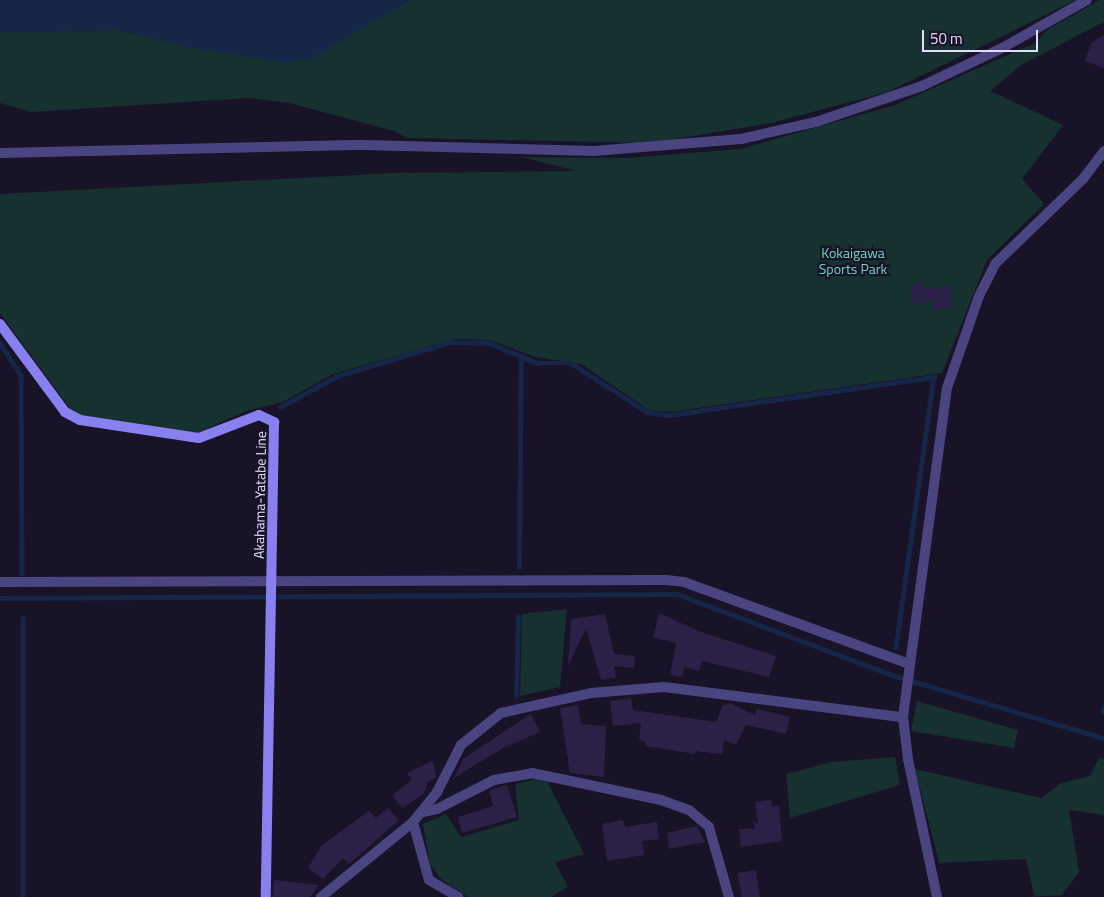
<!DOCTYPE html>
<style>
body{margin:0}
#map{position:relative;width:1104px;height:897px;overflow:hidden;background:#181327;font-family:"Titillium Web",sans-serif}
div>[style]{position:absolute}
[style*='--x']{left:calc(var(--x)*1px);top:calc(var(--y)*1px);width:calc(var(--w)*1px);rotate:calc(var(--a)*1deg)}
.green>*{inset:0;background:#173030}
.water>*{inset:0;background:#152649}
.stream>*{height:4.5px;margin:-2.25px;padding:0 2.25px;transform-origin:2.25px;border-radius:2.25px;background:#152649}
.building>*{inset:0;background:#2b2146}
.street>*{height:10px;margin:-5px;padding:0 5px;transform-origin:5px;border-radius:5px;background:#4a4480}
.secondary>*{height:10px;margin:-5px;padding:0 5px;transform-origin:5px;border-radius:5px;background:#8980f0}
span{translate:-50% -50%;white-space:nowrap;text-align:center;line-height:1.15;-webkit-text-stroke:4.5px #181327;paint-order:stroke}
.park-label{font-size:14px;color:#71d3c0}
.street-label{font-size:14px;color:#e2ddfb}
.scale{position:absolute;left:922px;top:30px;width:116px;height:22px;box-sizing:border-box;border:2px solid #e2ddfb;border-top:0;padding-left:6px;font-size:15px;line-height:18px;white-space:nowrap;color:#e2ddfb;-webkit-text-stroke:4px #181327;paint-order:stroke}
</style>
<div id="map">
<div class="green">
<div style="clip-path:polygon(410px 0,1076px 0,888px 92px,771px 123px,651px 143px,407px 138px,394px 131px,289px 103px,248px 98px,31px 112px,0 103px,0 32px,119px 30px,201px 49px,371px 22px)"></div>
<div style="clip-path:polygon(1100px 0,1104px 0,1104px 22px,1021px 65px,990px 91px,1063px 125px,1022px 179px,1044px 204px,987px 260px,942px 373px,670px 412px,649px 410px,581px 364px,536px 357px,489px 340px,455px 339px,333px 374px,283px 402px,246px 411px,196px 434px,84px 417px,71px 410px,0 313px,0 194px,393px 173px,576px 171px,522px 157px,626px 158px,740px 149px,895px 105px,1035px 43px,1047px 30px)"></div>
<div style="clip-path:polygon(567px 609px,560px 687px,520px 696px,522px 614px)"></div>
<div style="clip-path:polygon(917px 701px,1018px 730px,1014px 748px,911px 731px)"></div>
<div style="clip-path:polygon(895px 757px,900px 785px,790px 818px,786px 774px,831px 762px)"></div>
<div style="clip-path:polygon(1099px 758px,1104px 759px,1104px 815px,1069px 810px,1079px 872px,1062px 895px,1030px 897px,1034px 895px,1026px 859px,939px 863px,915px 769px,1041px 798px,1061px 783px,1090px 776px)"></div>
<div style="clip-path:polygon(545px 777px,584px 854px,555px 862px,568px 887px,551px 897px,468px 897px,441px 879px,430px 864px,423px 824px,446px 814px,461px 837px,519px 820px,515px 784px)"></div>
</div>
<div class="water">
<div style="clip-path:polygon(0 0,410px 0,311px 59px,287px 62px,192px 48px,119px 30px,0 32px)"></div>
</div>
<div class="stream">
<div style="--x:0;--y:343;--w:38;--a:57"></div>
<div style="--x:21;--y:375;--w:198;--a:89.7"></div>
<div style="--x:280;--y:407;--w:65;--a:-28.5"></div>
<div style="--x:337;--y:376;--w:118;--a:-16.7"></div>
<div style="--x:450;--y:342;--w:39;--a:1"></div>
<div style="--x:489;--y:343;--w:53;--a:22.2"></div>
<div style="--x:538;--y:363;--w:33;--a:0"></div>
<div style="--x:571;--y:363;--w:90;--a:32.8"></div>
<div style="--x:647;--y:412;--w:22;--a:8"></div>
<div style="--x:669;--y:415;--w:268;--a:-8.2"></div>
<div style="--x:934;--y:377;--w:273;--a:98"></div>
<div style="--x:519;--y:567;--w:211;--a:-89.5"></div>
<div style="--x:0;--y:598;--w:677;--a:-0.34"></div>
<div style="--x:677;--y:594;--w:230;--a:20.6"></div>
<div style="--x:892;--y:675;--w:221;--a:16.6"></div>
<div style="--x:23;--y:618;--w:279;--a:90"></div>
<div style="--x:516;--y:696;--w:79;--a:-88.5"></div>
<div style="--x:1103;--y:712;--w:4;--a:-76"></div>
</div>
<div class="building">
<div style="clip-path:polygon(1104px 35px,1104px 68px,1085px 61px,1091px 43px)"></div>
<div style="clip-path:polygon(924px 283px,925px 289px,951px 286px,951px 308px,933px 310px,932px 301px,913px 304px,910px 285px)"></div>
<div style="clip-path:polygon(659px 613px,698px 631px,776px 656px,769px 677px,702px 661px,699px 671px,684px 667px,682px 677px,670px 675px,676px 643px,653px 637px)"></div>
<div style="clip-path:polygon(605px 614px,614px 654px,635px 656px,634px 668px,614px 666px,616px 677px,601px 680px,586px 628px,568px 666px,571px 619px)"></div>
<div style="clip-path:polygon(631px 698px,633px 710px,716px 722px,723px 705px,732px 704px,755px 715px,757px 709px,790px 717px,786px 734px,746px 725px,736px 745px,724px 740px,722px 754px,695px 751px,695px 754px,646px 746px,646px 742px,639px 740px,641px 723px,613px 726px,610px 701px)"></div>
<div style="clip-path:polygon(578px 705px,581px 724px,606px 726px,604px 777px,570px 773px,560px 708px)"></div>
<div style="clip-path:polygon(531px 714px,540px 732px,503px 748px,454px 778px,464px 758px)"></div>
<div style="clip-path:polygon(433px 761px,436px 777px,427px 783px,424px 794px,402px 808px,392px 795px,412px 780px,407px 773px)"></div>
<div style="clip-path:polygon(507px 785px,517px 817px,462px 833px,458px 817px,493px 806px,489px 790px)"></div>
<div style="clip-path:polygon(771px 800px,772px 807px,779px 805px,782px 841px,741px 847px,739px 829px,755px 829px,753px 821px,758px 824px,755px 802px)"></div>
<div style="clip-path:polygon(388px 808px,399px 820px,349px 864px,343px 858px,323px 879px,308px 868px,322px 845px,369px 811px,376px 818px)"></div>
<div style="clip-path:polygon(623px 820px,625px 827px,657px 822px,659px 839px,642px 841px,644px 855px,607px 861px,602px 824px)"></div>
<div style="clip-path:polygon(697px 826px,705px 842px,669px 849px,667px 833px)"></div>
<div style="clip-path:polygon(756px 870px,760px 897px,742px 897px,737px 873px)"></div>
<div style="clip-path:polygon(274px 880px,319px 885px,310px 897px,273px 897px)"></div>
</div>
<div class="street">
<div style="--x:0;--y:153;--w:364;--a:-1.3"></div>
<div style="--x:364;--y:145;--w:230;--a:1.5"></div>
<div style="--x:594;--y:151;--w:147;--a:-4.7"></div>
<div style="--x:741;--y:139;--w:77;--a:-12.8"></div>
<div style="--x:816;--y:122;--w:112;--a:-18.8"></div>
<div style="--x:922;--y:86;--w:91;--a:-25.4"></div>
<div style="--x:1004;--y:47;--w:95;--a:-29.5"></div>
<div style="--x:0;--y:582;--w:666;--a:-0.17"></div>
<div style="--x:666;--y:580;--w:18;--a:6"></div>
<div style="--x:684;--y:582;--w:239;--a:20"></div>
<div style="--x:423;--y:812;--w:14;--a:-12"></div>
<div style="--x:437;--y:809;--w:64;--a:-27"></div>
<div style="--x:494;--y:780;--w:39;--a:-10"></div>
<div style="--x:532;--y:773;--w:132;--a:11.8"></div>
<div style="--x:661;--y:800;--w:30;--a:20"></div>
<div style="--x:689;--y:810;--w:26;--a:40"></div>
<div style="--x:709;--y:827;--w:73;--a:74.1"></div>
<div style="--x:413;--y:822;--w:60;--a:74.6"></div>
<div style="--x:429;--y:880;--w:34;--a:30"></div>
<div style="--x:321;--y:897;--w:119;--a:-39.2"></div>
<div style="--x:413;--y:822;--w:38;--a:-51"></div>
<div style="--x:437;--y:792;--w:53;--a:-62.9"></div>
<div style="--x:461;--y:745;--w:51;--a:-38.7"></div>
<div style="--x:501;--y:713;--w:92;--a:-12.5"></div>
<div style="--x:591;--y:693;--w:73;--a:-4.7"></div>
<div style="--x:664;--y:687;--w:241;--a:7.2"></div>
<div style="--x:937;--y:897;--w:141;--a:-101.9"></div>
<div style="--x:908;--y:759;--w:42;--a:-96.8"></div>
<div style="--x:903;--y:717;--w:332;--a:-82.4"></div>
<div style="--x:947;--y:388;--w:97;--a:-70.8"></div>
<div style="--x:979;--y:296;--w:37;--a:-63"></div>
<div style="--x:996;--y:263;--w:121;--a:-44"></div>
<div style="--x:1083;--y:179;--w:35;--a:-53"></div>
</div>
<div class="secondary">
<div style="--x:0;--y:324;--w:109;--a:53.5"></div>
<div style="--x:65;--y:412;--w:17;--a:28"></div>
<div style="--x:80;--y:420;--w:120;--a:8.6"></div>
<div style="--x:199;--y:438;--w:64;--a:-21"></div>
<div style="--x:259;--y:415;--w:17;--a:25"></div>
<div style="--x:274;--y:422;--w:475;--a:91"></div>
</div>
<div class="park-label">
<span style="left:853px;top:261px">Kokaigawa<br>Sports Park</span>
</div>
<div class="street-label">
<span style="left:260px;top:495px;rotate:-89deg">Akahama-Yatabe Line</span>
</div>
<div class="scale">50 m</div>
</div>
